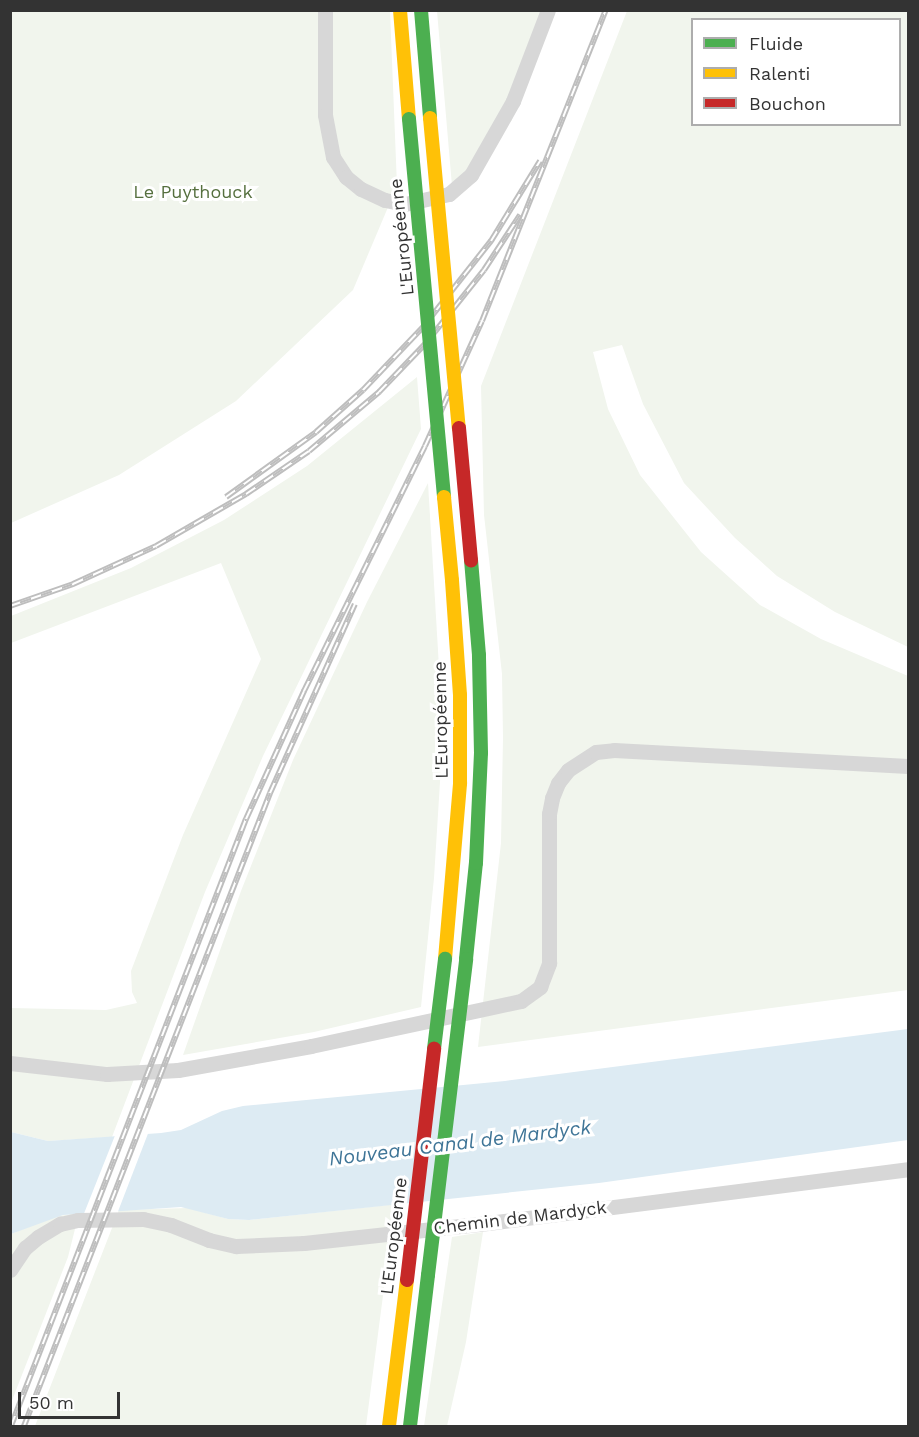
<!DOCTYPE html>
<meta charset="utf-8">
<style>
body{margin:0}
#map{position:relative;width:919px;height:1437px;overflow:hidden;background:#fff;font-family:"Work Sans",sans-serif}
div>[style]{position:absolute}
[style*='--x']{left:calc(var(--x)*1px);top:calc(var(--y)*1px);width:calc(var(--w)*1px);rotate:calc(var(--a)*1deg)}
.green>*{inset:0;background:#f1f5ed}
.water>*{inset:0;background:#ddebf3}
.pier>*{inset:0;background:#fff}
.street>*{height:15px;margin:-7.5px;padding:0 7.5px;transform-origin:7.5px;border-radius:7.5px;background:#d7d7d7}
.fast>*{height:14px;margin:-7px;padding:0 7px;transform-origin:7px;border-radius:7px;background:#4caf50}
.slow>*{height:14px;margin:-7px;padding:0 7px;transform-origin:7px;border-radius:7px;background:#ffc107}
.rail>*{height:6px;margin-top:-3px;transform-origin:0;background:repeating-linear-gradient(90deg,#fff 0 11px,#bebebe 0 22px);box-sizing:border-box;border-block:2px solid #bebebe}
.fast-bridge>*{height:14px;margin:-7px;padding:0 7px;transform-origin:7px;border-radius:7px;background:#4caf50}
.slow-bridge>*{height:14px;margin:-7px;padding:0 7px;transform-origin:7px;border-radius:7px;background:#ffc107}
.jam-bridge>*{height:14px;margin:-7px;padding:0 7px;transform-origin:7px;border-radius:7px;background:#c62828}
span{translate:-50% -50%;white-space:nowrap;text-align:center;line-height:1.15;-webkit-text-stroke:6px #fff;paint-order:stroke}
.park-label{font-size:18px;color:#56703f}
.street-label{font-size:18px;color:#333}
.water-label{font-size:20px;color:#3f7597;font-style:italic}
.frame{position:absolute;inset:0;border:12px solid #333;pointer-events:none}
.legend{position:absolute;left:691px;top:18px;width:210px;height:108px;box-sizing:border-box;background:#fff;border:2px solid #adadad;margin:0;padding:8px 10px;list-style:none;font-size:18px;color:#333}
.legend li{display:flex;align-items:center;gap:12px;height:30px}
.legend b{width:30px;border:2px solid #adadad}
.scale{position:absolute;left:18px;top:1392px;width:102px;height:27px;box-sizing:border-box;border:3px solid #333;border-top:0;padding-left:8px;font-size:18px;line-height:21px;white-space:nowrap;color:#333;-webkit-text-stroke:4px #fff;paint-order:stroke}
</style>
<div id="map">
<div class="green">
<div style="clip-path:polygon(10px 11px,390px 11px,397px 186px,353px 290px,236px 401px,119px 475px,11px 523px)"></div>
<div style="clip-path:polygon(437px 11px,541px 11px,522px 61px,512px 120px,452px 186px)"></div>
<div style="clip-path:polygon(evenodd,627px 11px,908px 11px,908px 647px,835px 612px,777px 576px,735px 538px,684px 483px,643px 404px,622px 345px,593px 352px,608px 409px,640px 475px,701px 552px,760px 605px,821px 639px,908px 676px,908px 990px,478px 1047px,501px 843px,503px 738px,502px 674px,484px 515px,481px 386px,627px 11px,692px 20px,900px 20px,900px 124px,692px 124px,692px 20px)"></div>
<div style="clip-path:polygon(417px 377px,421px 429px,263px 756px,205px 892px,112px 1137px,48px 1141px,11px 1132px,11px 1008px,106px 1010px,137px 1003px,132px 992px,131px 971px,183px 835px,261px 659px,221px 563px,11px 643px,11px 616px,131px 568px,224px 520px,307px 466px)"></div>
<div style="clip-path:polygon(428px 483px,443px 734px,434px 878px,421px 1007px,314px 1032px,183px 1055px,241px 891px,293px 760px,367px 602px)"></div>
<div style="clip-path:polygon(397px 1204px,387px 1265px,366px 1426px,35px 1426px,119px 1210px,188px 1208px,228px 1219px,249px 1220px)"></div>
<div style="clip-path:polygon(79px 1213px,68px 1257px,11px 1403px,11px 1234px,52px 1217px)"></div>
<div style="clip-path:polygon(483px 1232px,466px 1342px,447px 1426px,424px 1426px,452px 1237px)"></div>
</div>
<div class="water">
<div style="clip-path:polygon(908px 1029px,908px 1140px,599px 1183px,249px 1220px,228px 1219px,181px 1207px,63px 1215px,11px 1234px,11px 1132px,48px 1141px,161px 1133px,181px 1130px,222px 1111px,243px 1106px,505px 1081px)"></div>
</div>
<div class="pier">
<div style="clip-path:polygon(149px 1131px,117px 1214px,83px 1216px,116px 1133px)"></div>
</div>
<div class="street">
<div style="--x:325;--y:10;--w:105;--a:90"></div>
<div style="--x:325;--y:115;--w:43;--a:79.2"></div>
<div style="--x:333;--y:157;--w:24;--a:57"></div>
<div style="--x:346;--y:177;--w:19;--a:39"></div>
<div style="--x:361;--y:189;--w:26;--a:25"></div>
<div style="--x:385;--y:200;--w:20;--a:11"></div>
<div style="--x:405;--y:204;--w:45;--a:-12.8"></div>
<div style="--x:449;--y:194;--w:29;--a:-41"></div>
<div style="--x:471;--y:175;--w:85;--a:-60.4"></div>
<div style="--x:513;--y:101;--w:97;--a:-69"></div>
<div style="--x:10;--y:1063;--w:98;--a:6.5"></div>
<div style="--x:107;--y:1074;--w:71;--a:-3.2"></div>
<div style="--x:178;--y:1070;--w:135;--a:-10.2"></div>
<div style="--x:311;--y:1046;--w:215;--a:-12.1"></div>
<div style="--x:521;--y:1001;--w:24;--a:-36"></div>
<div style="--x:540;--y:987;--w:26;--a:-69"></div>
<div style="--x:549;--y:963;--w:149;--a:-90"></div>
<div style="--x:549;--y:814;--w:16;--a:-79"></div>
<div style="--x:552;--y:798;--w:16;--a:-68"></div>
<div style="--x:558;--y:783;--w:16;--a:-52"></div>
<div style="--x:568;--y:770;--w:33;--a:-33"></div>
<div style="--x:596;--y:752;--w:18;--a:-6"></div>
<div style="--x:614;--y:750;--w:294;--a:3.1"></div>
<div style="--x:10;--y:1270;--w:27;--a:-56"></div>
<div style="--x:25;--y:1248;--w:17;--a:-40"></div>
<div style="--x:38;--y:1237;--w:26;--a:-31"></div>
<div style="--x:60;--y:1224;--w:18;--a:-13"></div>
<div style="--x:78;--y:1220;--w:65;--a:-0.9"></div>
<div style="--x:143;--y:1219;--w:29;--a:12"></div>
<div style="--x:171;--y:1225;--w:41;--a:21.5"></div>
<div style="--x:209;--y:1240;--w:28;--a:13"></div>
<div style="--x:236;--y:1246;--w:68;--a:-2.5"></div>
<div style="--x:304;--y:1243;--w:185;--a:-6.2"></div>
<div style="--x:488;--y:1223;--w:423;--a:-7.3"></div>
</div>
<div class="fast">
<div style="--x:421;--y:10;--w:108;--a:85.2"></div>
<div style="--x:466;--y:959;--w:97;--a:-84.1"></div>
<div style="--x:476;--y:863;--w:110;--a:-87.4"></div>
<div style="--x:481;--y:753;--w:98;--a:-91.2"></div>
<div style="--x:479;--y:655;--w:95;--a:-94.8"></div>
<div style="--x:410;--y:1426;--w:152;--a:-83.2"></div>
</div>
<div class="slow">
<div style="--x:400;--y:10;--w:109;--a:85.3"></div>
<div style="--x:445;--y:959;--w:177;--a:-85.1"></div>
<div style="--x:460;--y:783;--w:88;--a:-90"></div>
<div style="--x:460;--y:695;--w:115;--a:-94"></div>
<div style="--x:389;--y:1426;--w:147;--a:-83"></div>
</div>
<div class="rail">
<div style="--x:226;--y:497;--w:111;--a:-35.8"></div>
<div style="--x:316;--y:432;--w:63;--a:-41.8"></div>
<div style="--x:363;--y:390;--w:87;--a:-46.4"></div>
<div style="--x:423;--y:327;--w:110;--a:-51.7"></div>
<div style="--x:491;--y:241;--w:94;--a:-58.5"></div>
<div style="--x:10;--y:606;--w:67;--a:-19.2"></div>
<div style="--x:73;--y:584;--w:91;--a:-24.6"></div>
<div style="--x:156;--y:546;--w:104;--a:-30"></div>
<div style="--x:246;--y:494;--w:76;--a:-34.3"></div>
<div style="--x:309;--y:451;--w:92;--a:-40.1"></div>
<div style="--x:379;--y:392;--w:68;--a:-46.2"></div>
<div style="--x:426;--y:343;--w:93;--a:-51.5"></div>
<div style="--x:484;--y:270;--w:66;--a:-56.8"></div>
<div style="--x:11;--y:1426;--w:651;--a:-68.84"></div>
<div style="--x:246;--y:819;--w:141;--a:-65.6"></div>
<div style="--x:304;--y:691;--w:273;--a:-63.7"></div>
<div style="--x:425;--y:446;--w:137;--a:-65.5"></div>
<div style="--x:482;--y:321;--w:335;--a:-68.3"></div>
<div style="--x:24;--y:1426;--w:679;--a:-68.76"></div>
<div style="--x:270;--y:793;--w:207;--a:-65.8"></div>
</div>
<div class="fast-bridge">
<div style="--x:409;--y:119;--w:380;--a:84.7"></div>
<div style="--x:434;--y:1049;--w:91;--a:-83"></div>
<div style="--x:428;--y:1275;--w:318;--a:-83.1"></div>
</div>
<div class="slow-bridge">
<div style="--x:430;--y:118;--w:311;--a:84.7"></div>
<div style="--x:444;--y:497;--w:83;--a:84.5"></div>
</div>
<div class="jam-bridge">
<div style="--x:459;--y:428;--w:133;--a:84.8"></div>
<div style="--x:407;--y:1280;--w:233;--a:-83.3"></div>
</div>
<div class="park-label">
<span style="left:193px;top:192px">Le Puythouck</span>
</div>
<div class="street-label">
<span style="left:402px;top:237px;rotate:-96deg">L'Européenne</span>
<span style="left:441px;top:720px;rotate:-91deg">L'Européenne</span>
<span style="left:520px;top:1218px;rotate:-7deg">Chemin de Mardyck</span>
<span style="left:394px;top:1236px;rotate:-83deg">L'Européenne</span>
</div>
<div class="water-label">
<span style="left:460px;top:1143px;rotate:-7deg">Nouveau Canal de Mardyck</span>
</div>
<div class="frame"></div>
<ul class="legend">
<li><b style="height:8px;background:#4caf50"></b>Fluide</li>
<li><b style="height:8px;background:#ffc107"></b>Ralenti</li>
<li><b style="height:8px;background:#c62828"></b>Bouchon</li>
</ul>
<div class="scale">50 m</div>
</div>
